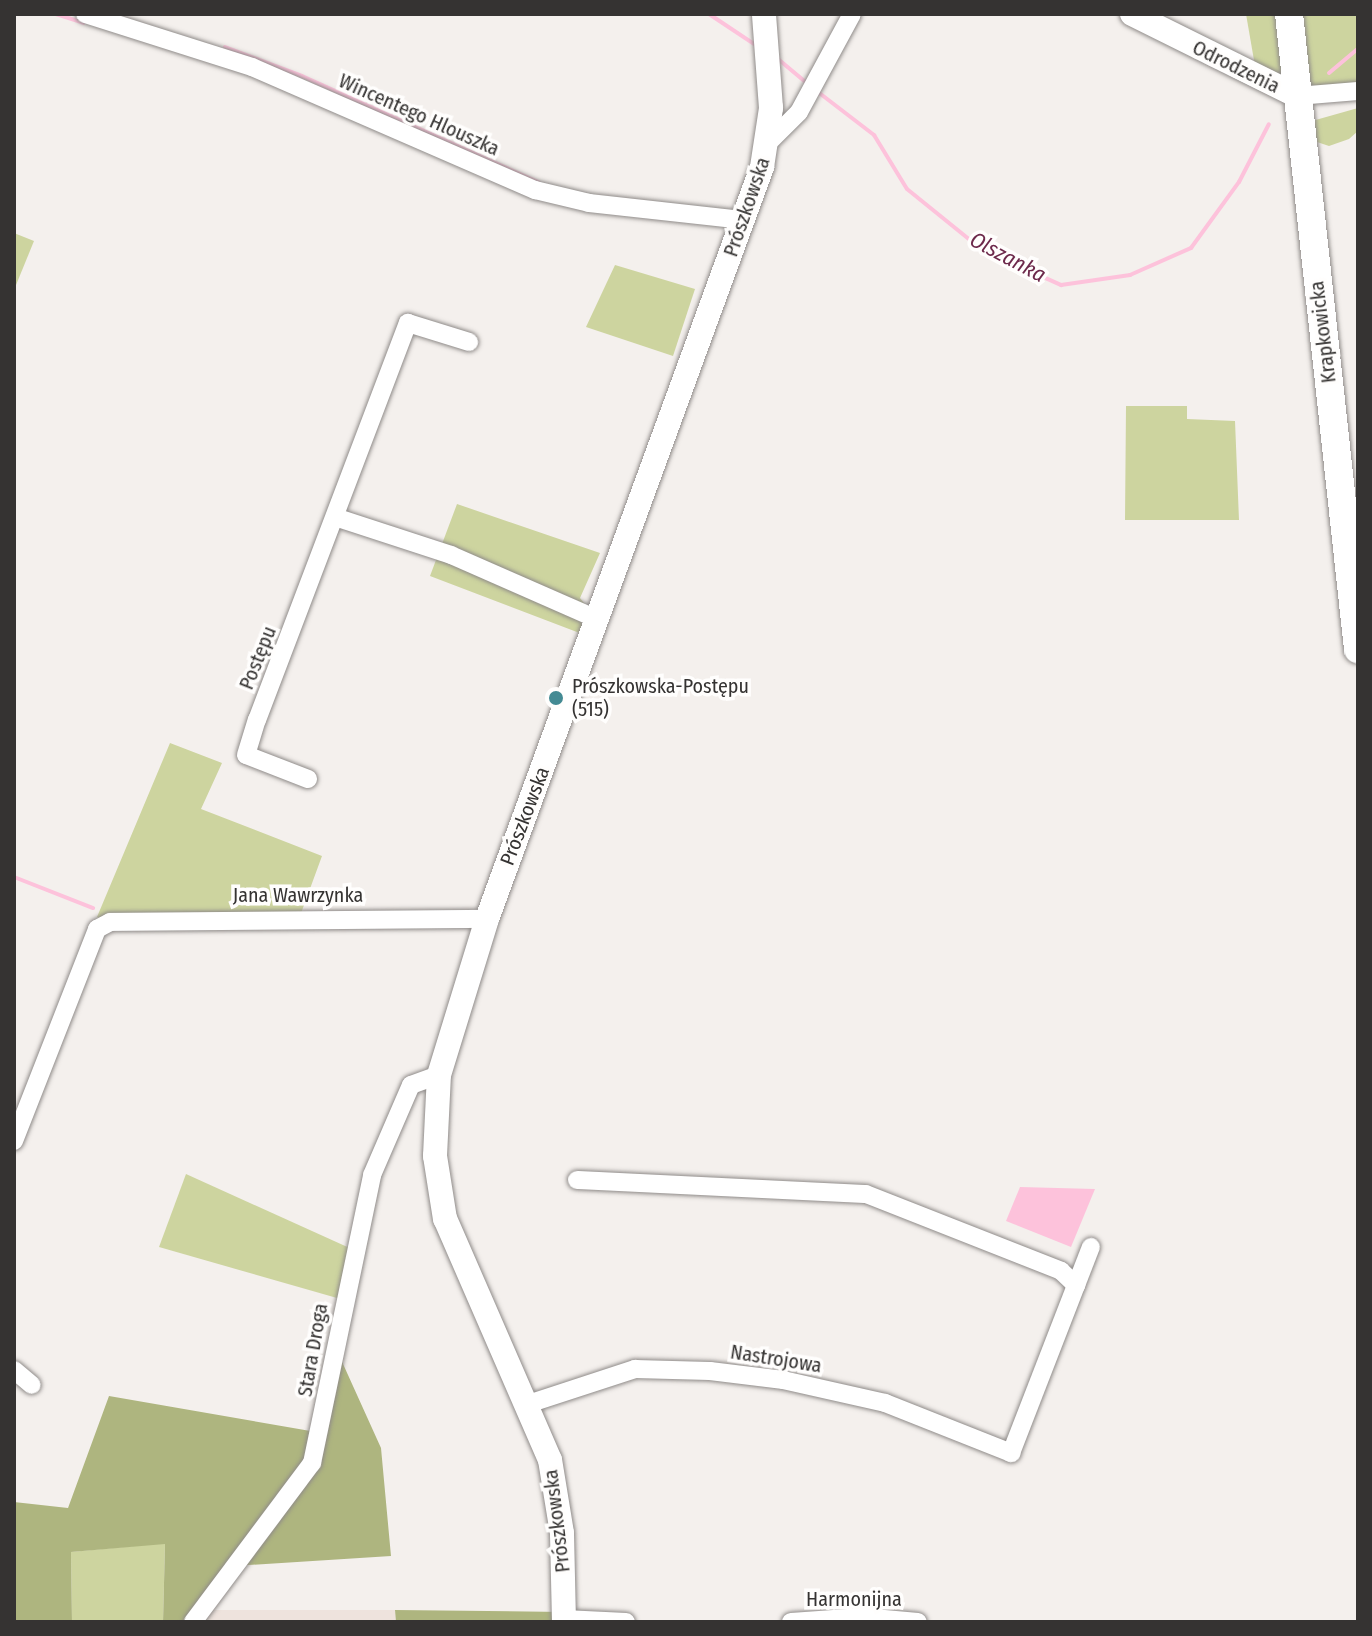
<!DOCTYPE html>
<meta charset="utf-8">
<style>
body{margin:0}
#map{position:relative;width:1372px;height:1636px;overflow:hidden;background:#f4f0ed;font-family:"Fira Sans Condensed",sans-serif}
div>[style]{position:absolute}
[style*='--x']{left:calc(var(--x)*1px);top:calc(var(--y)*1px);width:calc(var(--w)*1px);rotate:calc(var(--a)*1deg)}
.built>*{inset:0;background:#eee3dd}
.green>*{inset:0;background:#cdd49f}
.forest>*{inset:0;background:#aeb57f}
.water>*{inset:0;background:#fdc2db}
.stream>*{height:4px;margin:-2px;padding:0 2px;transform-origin:2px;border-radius:2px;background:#fdc2db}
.roads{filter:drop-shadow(0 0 2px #8f8b89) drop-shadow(0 0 2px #8f8b89)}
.street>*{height:18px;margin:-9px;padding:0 9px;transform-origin:9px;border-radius:9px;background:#fff}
.secondary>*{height:24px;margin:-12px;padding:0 12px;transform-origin:12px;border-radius:12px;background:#fff}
.primary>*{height:28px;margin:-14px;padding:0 14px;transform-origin:14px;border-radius:14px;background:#fff}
.dots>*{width:22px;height:22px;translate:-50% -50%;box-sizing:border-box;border:4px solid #fffefd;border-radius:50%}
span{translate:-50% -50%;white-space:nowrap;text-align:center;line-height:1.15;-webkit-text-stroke:7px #fffefd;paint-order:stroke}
.street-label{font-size:20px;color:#353332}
.poi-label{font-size:20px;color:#353332}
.left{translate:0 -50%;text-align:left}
.water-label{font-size:22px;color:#6d294b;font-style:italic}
.frame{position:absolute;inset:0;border:16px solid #353332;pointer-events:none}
</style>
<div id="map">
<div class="built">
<div style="clip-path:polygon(201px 1610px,395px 1610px,396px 1622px,193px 1622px)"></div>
</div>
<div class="green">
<div style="clip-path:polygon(1246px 14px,1358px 14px,1358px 91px,1297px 96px,1255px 66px)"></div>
<div style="clip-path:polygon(1358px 108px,1358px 131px,1349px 139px,1329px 146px,1311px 140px,1312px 121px)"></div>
<div style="clip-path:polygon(14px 233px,34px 241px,14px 290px)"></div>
<div style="clip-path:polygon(615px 265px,695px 289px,673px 356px,586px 327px)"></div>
<div style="clip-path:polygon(1126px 406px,1187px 406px,1187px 419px,1235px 421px,1239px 520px,1125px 520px)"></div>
<div style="clip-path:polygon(457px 504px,600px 553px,580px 598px,597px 619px,590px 637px,430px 576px)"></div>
<div style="clip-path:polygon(170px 743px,222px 763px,201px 809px,322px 856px,300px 916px,110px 922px,97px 917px)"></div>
<div style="clip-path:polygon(186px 1174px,354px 1250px,344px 1300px,159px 1247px)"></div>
<div style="clip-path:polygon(165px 1543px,163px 1622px,72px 1622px,71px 1552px)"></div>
</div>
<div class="forest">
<div style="clip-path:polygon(334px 1344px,381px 1448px,391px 1556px,233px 1566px,193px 1622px,163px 1622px,165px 1544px,71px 1552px,72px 1622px,14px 1622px,14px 1502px,68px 1508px,109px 1396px,322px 1433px)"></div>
<div style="clip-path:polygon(395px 1610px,564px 1612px,564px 1622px,396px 1622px)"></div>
</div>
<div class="water">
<div style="clip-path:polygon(1020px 1187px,1095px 1189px,1071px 1247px,1006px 1221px)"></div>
</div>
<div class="stream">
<div style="--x:56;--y:14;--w:29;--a:18"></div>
<div style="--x:709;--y:14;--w:58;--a:33.7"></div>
<div style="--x:225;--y:47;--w:82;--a:20.6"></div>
<div style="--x:302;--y:76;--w:259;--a:24.2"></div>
<div style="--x:778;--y:59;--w:39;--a:40"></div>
<div style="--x:1329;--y:73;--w:38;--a:-40"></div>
<div style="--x:818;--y:92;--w:71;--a:37.5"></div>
<div style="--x:874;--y:135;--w:63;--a:58.6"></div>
<div style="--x:907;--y:189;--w:95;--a:39"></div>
<div style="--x:981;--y:249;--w:88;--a:24.2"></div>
<div style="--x:1061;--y:285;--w:70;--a:-8.2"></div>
<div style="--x:1130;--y:275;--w:67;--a:-23.9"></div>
<div style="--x:1191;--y:248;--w:82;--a:-54"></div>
<div style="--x:1239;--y:182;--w:65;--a:-62.7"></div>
<div style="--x:14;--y:877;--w:85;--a:21.4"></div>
</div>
<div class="roads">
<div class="street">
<div style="--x:85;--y:14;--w:175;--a:17.6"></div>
<div style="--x:252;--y:67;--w:309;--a:23.5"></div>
<div style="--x:535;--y:190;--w:56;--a:13.5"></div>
<div style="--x:589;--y:203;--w:156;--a:6.3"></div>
<div style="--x:1297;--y:96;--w:61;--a:-4.7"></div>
<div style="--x:769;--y:142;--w:42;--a:-45"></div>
<div style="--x:799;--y:112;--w:111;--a:-61.6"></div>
<div style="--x:338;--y:518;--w:119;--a:18.1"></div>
<div style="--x:451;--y:555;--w:159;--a:23.7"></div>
<div style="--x:308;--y:779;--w:66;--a:-158.8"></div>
<div style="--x:246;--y:755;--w:37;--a:-73"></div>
<div style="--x:257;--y:720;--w:425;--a:-69.2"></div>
<div style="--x:408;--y:323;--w:64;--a:17.3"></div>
<div style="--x:14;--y:1141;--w:228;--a:-68.6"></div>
<div style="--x:97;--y:929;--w:15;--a:-28"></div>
<div style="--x:110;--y:922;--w:377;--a:-0.5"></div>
<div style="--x:577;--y:1180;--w:289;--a:2.8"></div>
<div style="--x:866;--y:1194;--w:210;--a:21.5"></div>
<div style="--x:1061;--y:1271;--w:21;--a:43"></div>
<div style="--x:14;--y:1370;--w:23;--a:40"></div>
<div style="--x:528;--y:1404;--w:113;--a:-18.1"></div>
<div style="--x:635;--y:1369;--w:75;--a:1.5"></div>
<div style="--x:710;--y:1371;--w:74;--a:7"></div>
<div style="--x:783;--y:1380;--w:105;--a:12.7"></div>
<div style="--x:885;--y:1403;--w:136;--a:21.6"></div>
<div style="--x:1011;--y:1453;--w:221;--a:-68.8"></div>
<div style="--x:564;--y:1619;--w:62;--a:2.8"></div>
<div style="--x:193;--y:1622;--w:199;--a:-53.2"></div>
<div style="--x:312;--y:1463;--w:294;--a:-78.2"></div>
<div style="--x:372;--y:1175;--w:98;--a:-66.6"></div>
<div style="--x:411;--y:1085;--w:30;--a:-20"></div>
<div style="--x:791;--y:1622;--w:71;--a:-4"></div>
<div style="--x:862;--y:1617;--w:56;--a:5.1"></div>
</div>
<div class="secondary">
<div style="--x:1132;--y:14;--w:184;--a:26.4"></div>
<div style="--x:564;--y:1622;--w:89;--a:-91.3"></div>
<div style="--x:562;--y:1533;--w:74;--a:-99.3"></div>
<div style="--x:550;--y:1460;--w:263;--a:-113.5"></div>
<div style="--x:445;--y:1219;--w:64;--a:-99"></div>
<div style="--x:435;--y:1156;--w:81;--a:-87.2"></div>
<div style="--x:439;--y:1075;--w:163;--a:-72.9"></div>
<div style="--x:487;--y:919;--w:801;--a:-69.91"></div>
<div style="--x:762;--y:167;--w:60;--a:-81.3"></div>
<div style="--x:771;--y:108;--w:94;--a:-94.3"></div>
</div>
<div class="primary">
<div style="--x:1289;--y:14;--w:639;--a:83.8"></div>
</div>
</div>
<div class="dots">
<div style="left:556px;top:698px;background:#448a93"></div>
</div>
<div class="street-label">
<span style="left:1236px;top:67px;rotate:26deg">Odrodzenia</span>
<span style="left:419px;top:115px;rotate:24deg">Wincentego Hlouszka</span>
<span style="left:747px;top:207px;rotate:-71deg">Prószkowska</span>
<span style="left:1323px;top:332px;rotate:-97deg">Krapkowicka</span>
<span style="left:258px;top:658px;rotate:-68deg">Postępu</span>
<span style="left:525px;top:816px;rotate:-69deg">Prószkowska</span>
<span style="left:298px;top:895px">Jana Wawrzynka</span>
<span style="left:313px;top:1350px;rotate:-80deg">Stara Droga</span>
<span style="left:776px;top:1359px;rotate:9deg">Nastrojowa</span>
<span style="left:557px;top:1521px;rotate:-97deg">Prószkowska</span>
<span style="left:854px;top:1599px">Harmonijna</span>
</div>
<div class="poi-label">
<span class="left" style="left:572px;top:698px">Prószkowska-Postępu<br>(515)</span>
</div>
<div class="water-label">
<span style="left:1008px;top:257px;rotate:28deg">Olszanka</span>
</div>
<div class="frame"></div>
</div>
